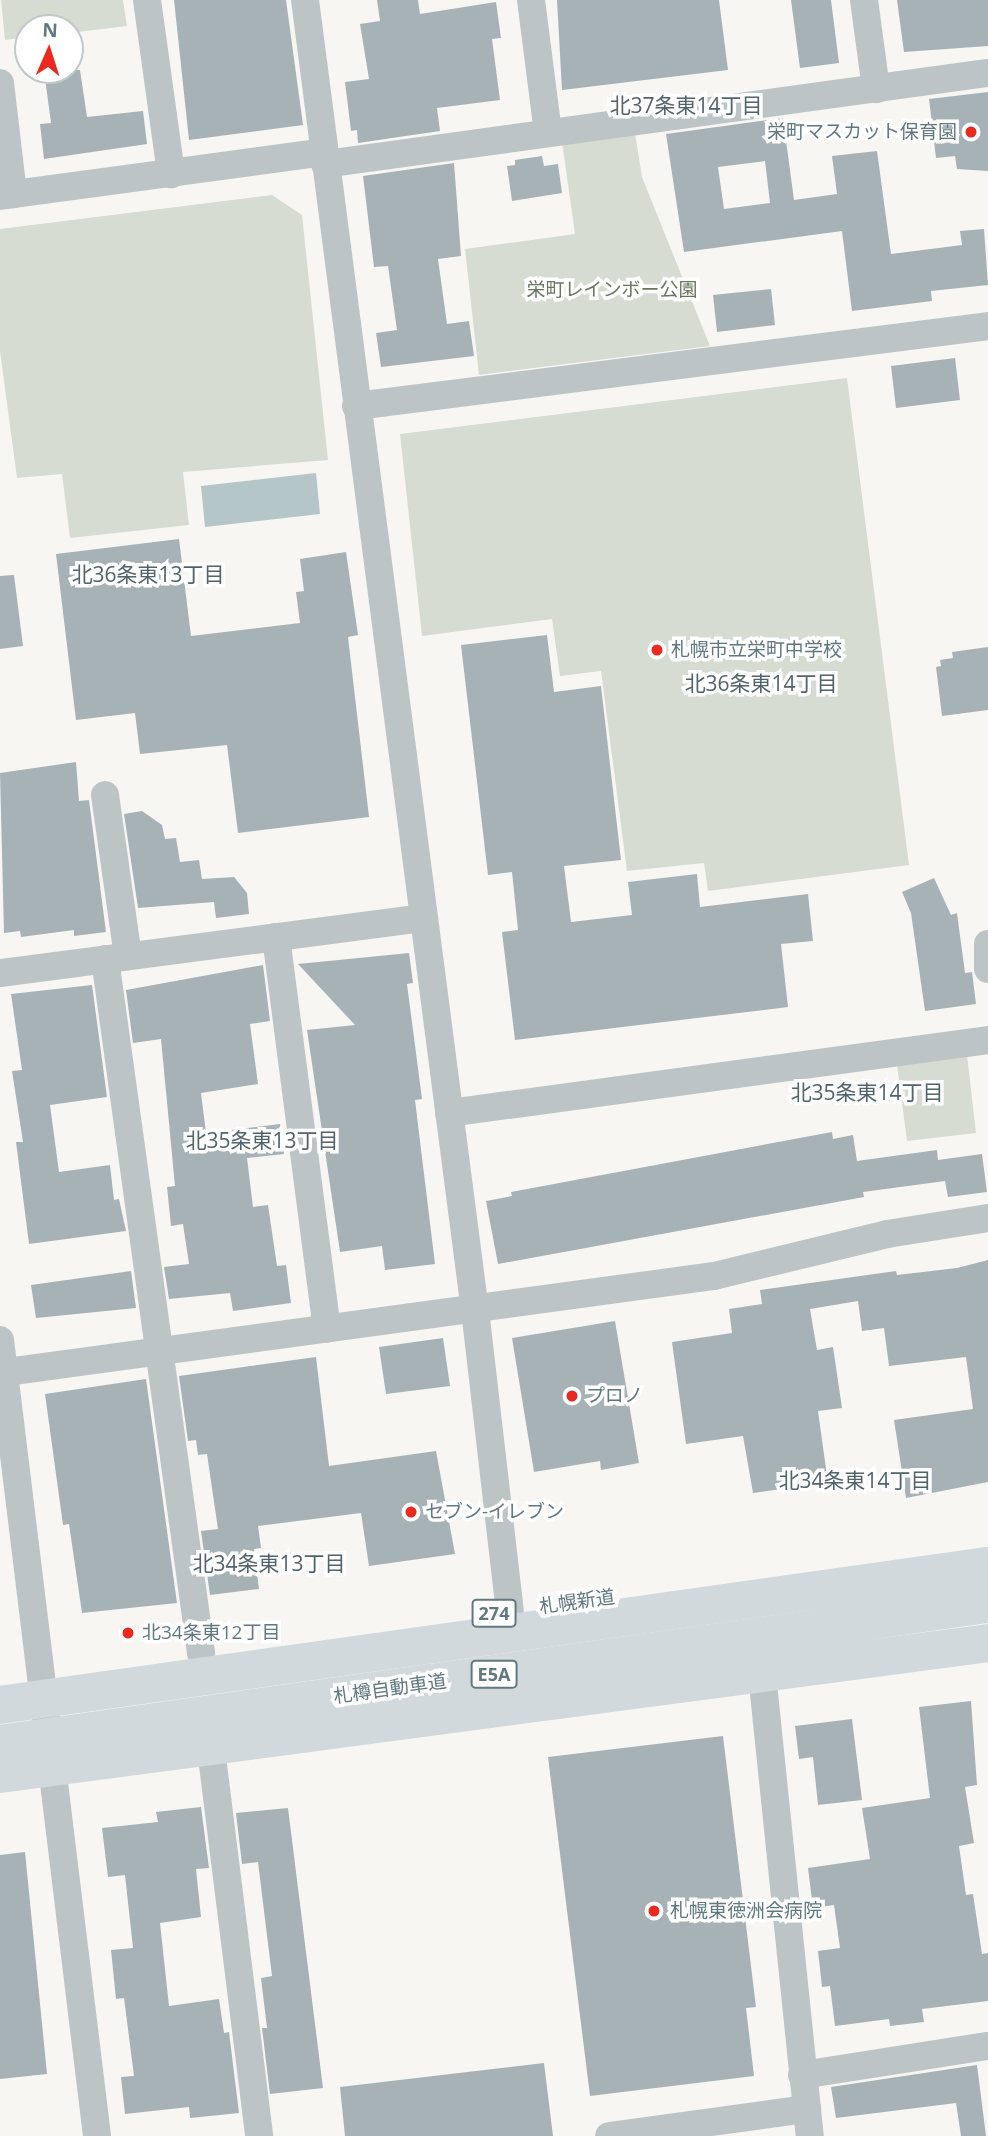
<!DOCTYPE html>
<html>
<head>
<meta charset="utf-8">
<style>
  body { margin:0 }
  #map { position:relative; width:988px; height:2136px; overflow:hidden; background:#f7f6f3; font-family:"Open Sans","Noto Sans JP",sans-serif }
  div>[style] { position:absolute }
  .green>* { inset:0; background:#d7dcd2 }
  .water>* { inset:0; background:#b4c6c7 }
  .building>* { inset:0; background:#a6b2b6 }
  .minor>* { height:28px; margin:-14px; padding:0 14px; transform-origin:14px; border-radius:14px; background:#bdc4c6 }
  .highway>* { height:38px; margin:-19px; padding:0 19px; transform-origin:19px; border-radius:19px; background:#d2d9dc }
  .dots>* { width:19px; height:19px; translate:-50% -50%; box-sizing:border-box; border:4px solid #fff; border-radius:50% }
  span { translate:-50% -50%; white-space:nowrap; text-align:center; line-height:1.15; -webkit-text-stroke:7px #fff; paint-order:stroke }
  .shield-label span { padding:2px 5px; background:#fff; border:2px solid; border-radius:5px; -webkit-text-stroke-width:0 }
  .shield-label { font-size:18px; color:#607880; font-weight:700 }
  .poi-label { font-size:19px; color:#607880 }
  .right { translate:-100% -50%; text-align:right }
  .left { translate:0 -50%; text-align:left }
  .park-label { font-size:19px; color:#68785f }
  .street-label { font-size:19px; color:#607880 }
  .neighbourhood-label { font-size:21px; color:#52646b }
  .north { position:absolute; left:14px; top:14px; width:70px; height:70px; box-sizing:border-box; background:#fff; border:2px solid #bfc9cc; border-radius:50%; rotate:3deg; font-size:19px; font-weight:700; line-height:28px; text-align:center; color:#607880 }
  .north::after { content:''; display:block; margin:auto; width:24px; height:32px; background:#ec291e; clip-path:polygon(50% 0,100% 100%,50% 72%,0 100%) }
</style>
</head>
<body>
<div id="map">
  <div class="green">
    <div style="clip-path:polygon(1px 0,123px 0,127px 26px,70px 33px,70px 28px,28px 28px,28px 37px,5px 40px)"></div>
    <div style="clip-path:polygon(635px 133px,642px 177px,710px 346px,479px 375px,465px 249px,575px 234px,562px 142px)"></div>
    <div style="clip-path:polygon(272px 195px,302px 215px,328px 460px,183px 472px,189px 525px,70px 538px,62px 474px,17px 478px,0 351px,0 229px)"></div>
    <div style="clip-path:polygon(847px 378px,909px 865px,708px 891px,704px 863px,627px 871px,601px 671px,560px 676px,552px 619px,422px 636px,400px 434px)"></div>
    <div style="clip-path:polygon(967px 1055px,976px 1133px,907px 1141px,897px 1064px)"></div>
  </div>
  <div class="water">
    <div style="clip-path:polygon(316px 473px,320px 514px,205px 527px,201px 486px)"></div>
  </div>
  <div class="building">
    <div style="clip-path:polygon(174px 0,286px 0,303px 125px,189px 140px)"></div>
    <div style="clip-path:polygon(377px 0,418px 0,420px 14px,496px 2px,501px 38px,492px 39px,500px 100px,437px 108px,440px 131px,358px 143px,357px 130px,351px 131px,345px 82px,369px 79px,360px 24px,380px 21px)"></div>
    <div style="clip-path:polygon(557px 0,719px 0,728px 70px,562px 90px)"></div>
    <div style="clip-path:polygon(791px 0,831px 0,839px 63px,800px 68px)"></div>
    <div style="clip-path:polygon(897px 0,988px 0,988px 46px,904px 52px)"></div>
    <div style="clip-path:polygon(44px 70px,80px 70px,87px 117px,143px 111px,147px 144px,44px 159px,40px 124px,51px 123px)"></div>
    <div style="clip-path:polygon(988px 92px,988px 171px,957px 169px,955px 156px,936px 158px,929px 99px)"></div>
    <div style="clip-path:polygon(evenodd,783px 118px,794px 200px,837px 194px,832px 156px,877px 151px,891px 254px,962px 245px,960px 231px,984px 229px,988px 285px,931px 291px,932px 301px,852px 311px,842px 231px,684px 252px,666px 134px,783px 118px,765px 161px,770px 203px,724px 209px,718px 167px,765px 161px)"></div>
    <div style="clip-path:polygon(542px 156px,544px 166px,558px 164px,562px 193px,512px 201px,507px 166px,515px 165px,515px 160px)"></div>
    <div style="clip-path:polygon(454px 163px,461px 256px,438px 259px,447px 324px,469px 321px,474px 356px,381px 367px,376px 333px,397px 330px,388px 266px,374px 267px,363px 176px)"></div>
    <div style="clip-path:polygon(771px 289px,775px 325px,717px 332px,713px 295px)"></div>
    <div style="clip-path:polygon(955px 358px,960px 400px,896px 408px,891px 366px)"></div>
    <div style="clip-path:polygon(179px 539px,191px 636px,300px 623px,296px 592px,304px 591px,300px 559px,346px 552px,358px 635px,348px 637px,369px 817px,238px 833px,227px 745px,140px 754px,135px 713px,76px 720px,56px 554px)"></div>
    <div style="clip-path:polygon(14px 575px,23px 646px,0 649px,0 576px)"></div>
    <div style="clip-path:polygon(547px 635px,554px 692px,601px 686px,621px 860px,564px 866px,571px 922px,632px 915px,628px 882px,697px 874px,700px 907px,808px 894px,813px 941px,781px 944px,788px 1007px,515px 1040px,502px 932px,518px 930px,512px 872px,488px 875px,461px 645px)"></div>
    <div style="clip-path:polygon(988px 647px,988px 710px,942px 716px,936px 667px,941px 666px,940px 660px,953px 658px,952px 652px)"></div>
    <div style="clip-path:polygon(76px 762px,79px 801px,89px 800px,106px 932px,74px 936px,74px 930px,21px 937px,20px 931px,4px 933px,0 773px)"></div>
    <div style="clip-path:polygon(142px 811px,162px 825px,165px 839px,176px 838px,180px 862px,199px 860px,202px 879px,234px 877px,247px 893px,249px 914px,216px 918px,214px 902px,138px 908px,124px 814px)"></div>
    <div style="clip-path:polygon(934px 878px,951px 915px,957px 913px,965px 973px,972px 972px,976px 1004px,925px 1011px,911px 913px,902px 892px)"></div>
    <div style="clip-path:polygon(409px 953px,413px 983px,407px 984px,422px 1099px,415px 1100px,435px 1264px,385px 1270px,382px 1246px,340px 1252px,307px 1030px,355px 1025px,298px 964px)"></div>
    <div style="clip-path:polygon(263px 965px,270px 1021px,250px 1024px,258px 1084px,201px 1093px,206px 1133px,280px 1124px,284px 1154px,247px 1158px,253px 1207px,268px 1205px,277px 1266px,286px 1265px,291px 1303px,233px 1311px,230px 1293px,169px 1299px,164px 1267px,189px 1264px,183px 1224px,171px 1226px,167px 1187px,175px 1186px,161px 1039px,133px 1043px,126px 990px)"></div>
    <div style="clip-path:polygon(92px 985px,107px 1097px,50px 1105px,59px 1172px,110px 1165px,114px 1200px,119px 1199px,126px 1231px,29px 1244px,16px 1142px,23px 1142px,12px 1071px,22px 1070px,11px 994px)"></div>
    <div style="clip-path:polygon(832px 1132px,833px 1139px,853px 1135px,857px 1161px,937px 1150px,938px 1160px,982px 1154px,987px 1192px,948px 1197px,945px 1181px,863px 1192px,864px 1197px,498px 1264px,486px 1201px,512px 1196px,511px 1192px)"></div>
    <div style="clip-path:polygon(988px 1260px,988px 1482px,906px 1498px,894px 1420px,973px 1409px,966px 1357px,889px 1366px,884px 1328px,862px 1331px,858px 1301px,810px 1309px,817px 1350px,833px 1347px,842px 1408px,818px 1411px,827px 1476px,802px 1480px,803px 1486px,753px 1493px,743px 1436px,686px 1444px,672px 1342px,732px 1333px,729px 1309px,762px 1304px,760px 1290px,896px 1271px,897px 1275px,957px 1268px)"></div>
    <div style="clip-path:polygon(131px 1271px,136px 1308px,36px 1318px,31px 1285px)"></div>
    <div style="clip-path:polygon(615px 1321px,639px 1463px,601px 1470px,600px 1461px,534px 1472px,512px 1338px)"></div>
    <div style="clip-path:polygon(443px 1338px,450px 1386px,386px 1394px,379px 1347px)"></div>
    <div style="clip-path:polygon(316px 1357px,329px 1466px,436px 1451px,455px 1554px,369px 1566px,361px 1513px,258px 1526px,261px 1548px,254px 1549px,259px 1589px,210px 1595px,201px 1531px,218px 1529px,207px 1454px,198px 1455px,196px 1440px,188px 1441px,179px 1376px)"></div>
    <div style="clip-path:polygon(146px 1379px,177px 1603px,82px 1613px,69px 1524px,63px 1525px,45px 1394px)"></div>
    <div style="clip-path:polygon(971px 1701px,977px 1785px,965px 1787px,974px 1843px,959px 1846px,966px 1895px,973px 1894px,982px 1954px,988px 1953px,988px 2001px,922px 2009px,924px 2022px,890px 2026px,889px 2019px,835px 2026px,830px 1986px,822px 1987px,818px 1951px,840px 1948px,834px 1905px,813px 1908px,808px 1868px,870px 1859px,862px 1808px,930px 1798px,919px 1707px)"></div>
    <div style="clip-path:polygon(852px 1719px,862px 1800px,818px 1805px,813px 1757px,799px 1759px,795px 1726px)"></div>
    <div style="clip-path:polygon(723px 1736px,756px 2007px,746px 2008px,754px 2076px,590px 2096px,548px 1757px)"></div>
    <div style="clip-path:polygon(201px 1807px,209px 1868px,196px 1869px,201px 1917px,160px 1923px,169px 2006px,219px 1999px,224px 2033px,229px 2032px,239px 2113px,190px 2118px,189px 2107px,125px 2114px,121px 2077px,134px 2076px,124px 1998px,116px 1999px,111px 1950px,133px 1948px,125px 1875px,108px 1877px,102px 1828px,158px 1822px,156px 1812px)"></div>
    <div style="clip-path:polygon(288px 1808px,323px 2088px,270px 2094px,262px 2028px,267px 2028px,261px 1978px,272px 1976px,264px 1911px,258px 1862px,242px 1864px,236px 1813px)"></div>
    <div style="clip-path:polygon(25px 1852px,47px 2074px,0 2079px,0 1855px)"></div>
    <div style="clip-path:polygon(544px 2063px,553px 2136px,345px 2136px,340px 2087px)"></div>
    <div style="clip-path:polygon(977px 2065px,986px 2136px,961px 2136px,956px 2103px,836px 2118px,831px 2087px)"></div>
  </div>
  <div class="minor">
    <div style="left:147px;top:0;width:176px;rotate:82.1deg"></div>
    <div style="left:305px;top:0;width:1321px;rotate:82.61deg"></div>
    <div style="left:475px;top:1310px;width:303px;rotate:83.4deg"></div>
    <div style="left:531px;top:0;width:133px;rotate:82.7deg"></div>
    <div style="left:864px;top:0;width:90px;rotate:82.3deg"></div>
    <div style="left:0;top:83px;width:112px;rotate:83.3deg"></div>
    <div style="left:325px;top:164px;width:669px;rotate:-7.82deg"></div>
    <div style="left:0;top:196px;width:327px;rotate:-7.7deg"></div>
    <div style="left:356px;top:406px;width:637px;rotate:-7.21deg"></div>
    <div style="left:105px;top:795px;width:163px;rotate:81.9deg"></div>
    <div style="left:276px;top:937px;width:395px;rotate:82.6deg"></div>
    <div style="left:988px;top:944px;width:25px;rotate:90deg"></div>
    <div style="left:105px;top:959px;width:701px;rotate:82.12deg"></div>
    <div style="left:0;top:973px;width:426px;rotate:-7.4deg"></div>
    <div style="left:449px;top:1113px;width:544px;rotate:-7.71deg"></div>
    <div style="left:0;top:1340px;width:802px;rotate:83.05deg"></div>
    <div style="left:0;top:1373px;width:721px;rotate:-7.74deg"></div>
    <div style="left:714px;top:1276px;width:178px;rotate:-13.6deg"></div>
    <div style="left:887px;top:1234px;width:102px;rotate:-9deg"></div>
    <div style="left:762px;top:1674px;width:464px;rotate:84.1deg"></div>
    <div style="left:211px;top:1749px;width:390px;rotate:82.9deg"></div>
    <div style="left:802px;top:2075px;width:188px;rotate:-8.9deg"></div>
    <div style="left:609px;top:2136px;width:200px;rotate:-7.8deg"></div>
  </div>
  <div class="highway">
    <div style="left:0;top:1705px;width:998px;rotate:-8.01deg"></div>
    <div style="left:0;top:1744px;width:998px;rotate:-8.07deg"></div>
    <div style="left:0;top:1774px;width:997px;rotate:-7.55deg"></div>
  </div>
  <div class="dots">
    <div style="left:971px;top:132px;background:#ec291e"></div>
    <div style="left:657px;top:650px;background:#ec291e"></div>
    <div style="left:572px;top:1396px;background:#ec291e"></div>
    <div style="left:411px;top:1512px;background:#ec291e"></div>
    <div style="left:128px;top:1633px;background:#ec291e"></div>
    <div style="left:654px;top:1911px;background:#ec291e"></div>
  </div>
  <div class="shield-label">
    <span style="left:494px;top:1613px">274</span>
    <span style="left:494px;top:1674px">E5A</span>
  </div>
  <div class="poi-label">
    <span class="right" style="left:957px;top:132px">栄町マスカット保育園</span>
    <span class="left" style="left:671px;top:650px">札幌市立栄町中学校</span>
    <span class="left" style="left:586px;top:1396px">プロノ</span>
    <span class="left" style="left:425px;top:1512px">セブン-イレブン</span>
    <span class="left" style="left:142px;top:1633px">北34条東12丁目</span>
    <span class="left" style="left:670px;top:1911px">札幌東徳洲会病院</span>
  </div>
  <div class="park-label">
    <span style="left:612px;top:290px">栄町レインボー公園</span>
  </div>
  <div class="street-label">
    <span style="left:577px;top:1602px;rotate:-8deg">札幌新道</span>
    <span style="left:390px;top:1689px;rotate:-8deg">札樽自動車道</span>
  </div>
  <div class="neighbourhood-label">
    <span style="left:686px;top:105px">北37条東14丁目</span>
    <span style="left:148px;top:574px">北36条東13丁目</span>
    <span style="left:761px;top:683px">北36条東14丁目</span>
    <span style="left:867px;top:1092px">北35条東14丁目</span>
    <span style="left:262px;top:1140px">北35条東13丁目</span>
    <span style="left:855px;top:1480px">北34条東14丁目</span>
    <span style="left:269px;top:1563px">北34条東13丁目</span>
  </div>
  <div class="north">N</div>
</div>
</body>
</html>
